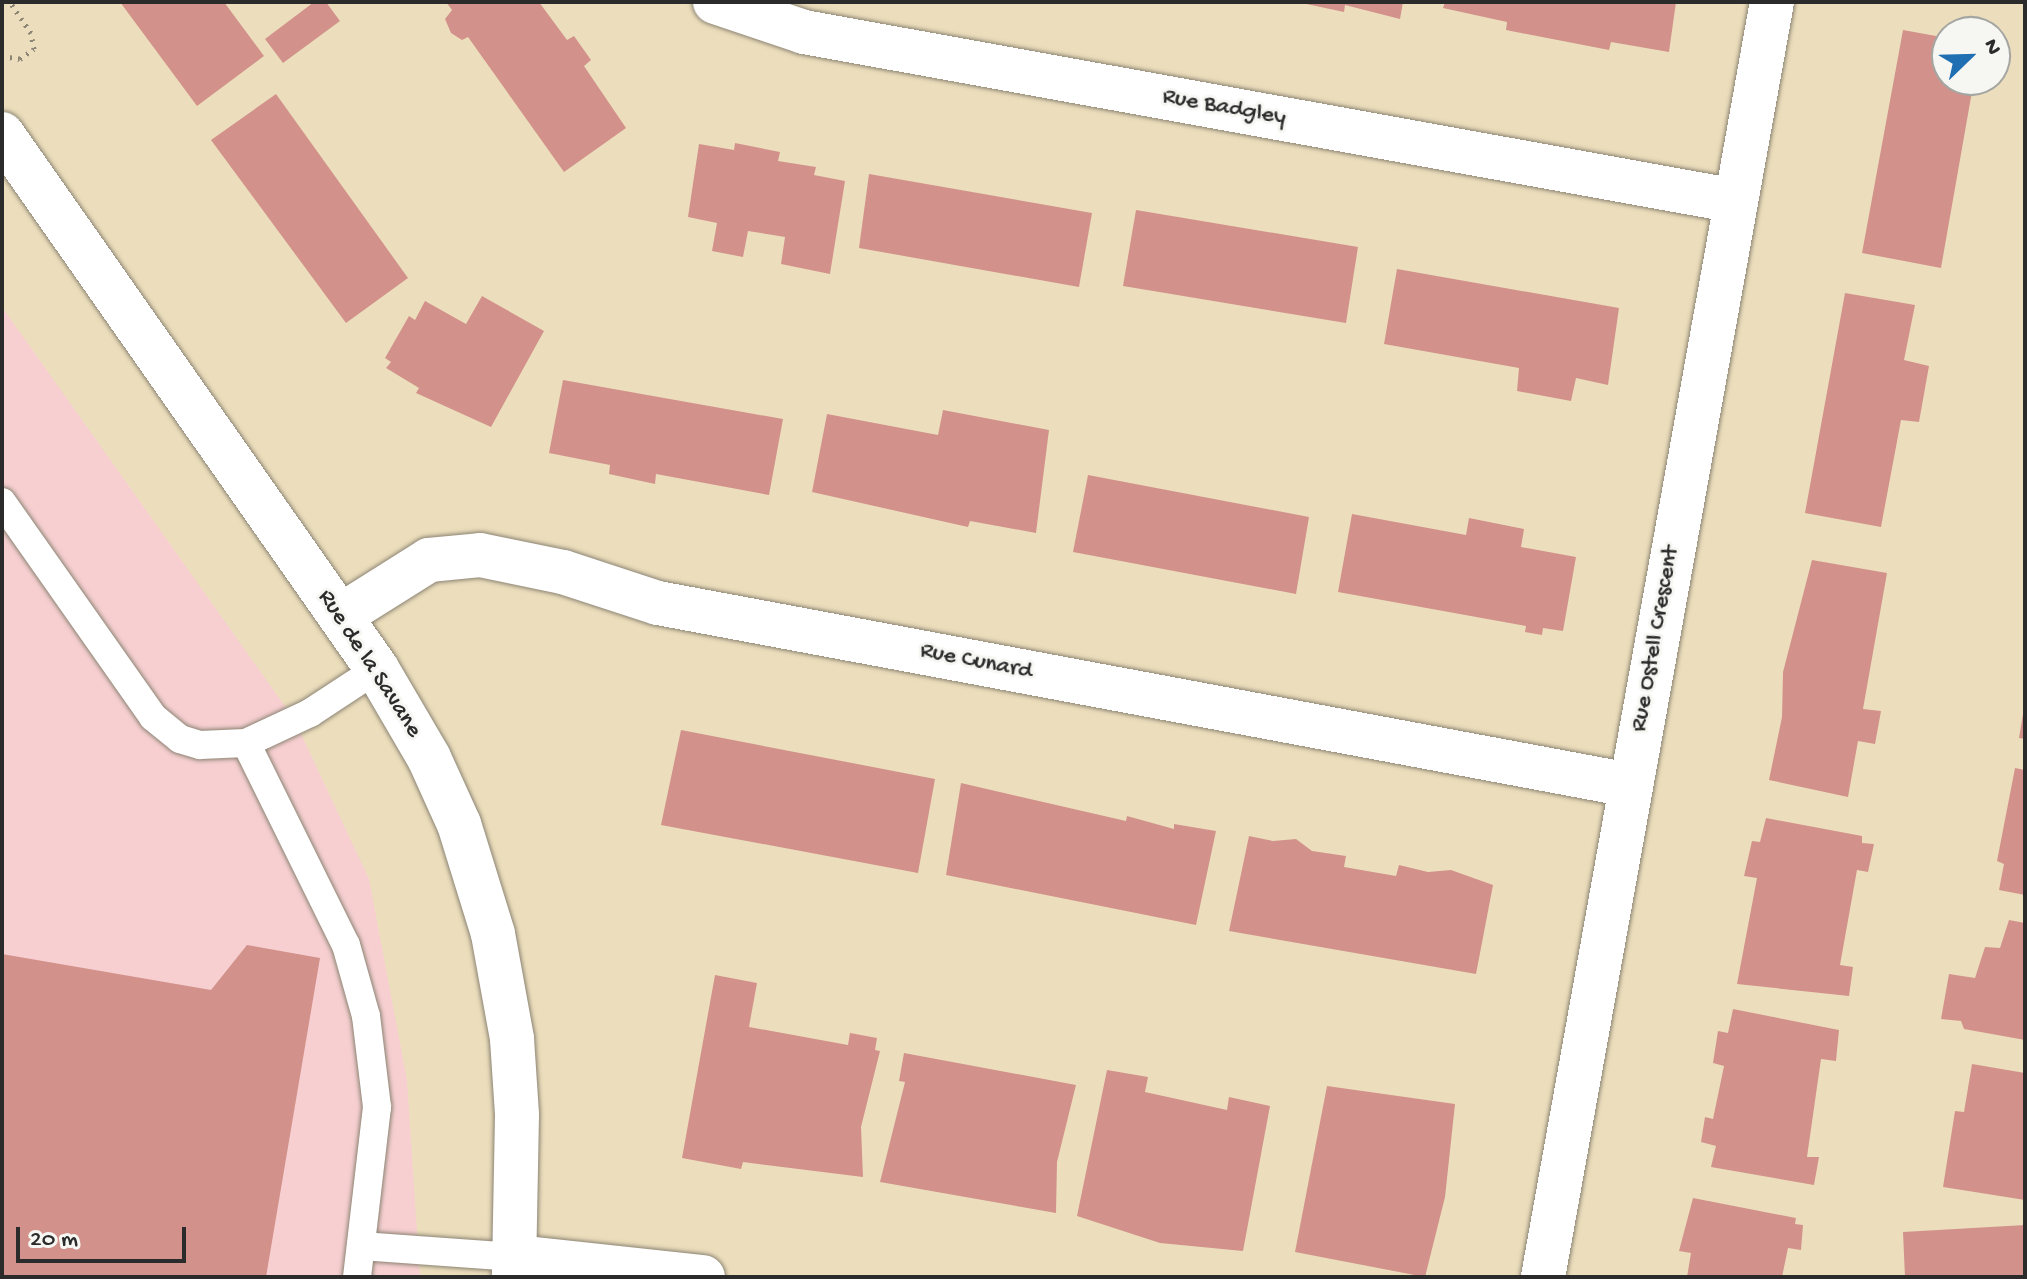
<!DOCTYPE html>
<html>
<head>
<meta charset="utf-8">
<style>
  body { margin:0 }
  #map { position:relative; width:2027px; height:1279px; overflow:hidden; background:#ecdebc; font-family:"Gochi Hand",sans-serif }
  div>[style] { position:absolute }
  .built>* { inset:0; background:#f7cfd1 }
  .building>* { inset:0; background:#d2928b }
  .path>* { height:5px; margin-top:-2.5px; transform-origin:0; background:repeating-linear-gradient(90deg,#8c8474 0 2px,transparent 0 8px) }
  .roads { filter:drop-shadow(0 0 2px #8c8474) drop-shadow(0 0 2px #8c8474) }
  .service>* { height:28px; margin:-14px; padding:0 14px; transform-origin:14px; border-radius:14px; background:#fff }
  .minor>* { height:44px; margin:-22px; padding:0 22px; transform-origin:22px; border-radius:22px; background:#fff }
  .tertiary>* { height:44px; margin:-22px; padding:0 22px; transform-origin:22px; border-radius:22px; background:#fff }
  span { translate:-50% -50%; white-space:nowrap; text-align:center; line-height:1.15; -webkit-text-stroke:6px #f6f6f2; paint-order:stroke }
  .street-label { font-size:24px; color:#2b2b2b }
  .frame { position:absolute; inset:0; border:4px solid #2b2b2b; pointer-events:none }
  .north { position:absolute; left:1931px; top:16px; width:80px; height:80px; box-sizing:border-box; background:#f6f6f2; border:2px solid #a5a5a2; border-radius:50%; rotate:67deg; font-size:22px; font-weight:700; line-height:32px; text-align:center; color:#2b2b2b }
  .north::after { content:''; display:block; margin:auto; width:28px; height:36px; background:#1f6fb2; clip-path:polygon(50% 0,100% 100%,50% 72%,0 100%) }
  .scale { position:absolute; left:16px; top:1227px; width:170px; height:36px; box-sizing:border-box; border:4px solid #2b2b2b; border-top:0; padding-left:10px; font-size:24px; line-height:28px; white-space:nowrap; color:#2b2b2b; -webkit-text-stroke:6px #f6f6f2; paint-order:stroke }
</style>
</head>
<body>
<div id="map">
  <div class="built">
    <div style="clip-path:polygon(2px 307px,294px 719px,369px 879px,407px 1080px,420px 1277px,2px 1277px)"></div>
  </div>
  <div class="building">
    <div style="clip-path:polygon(120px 2px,224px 2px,264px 56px,197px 106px)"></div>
    <div style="clip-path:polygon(314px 2px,326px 2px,340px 21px,283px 63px,265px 39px)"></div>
    <div style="clip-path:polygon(446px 2px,539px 2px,567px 40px,574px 36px,591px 60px,584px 66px,626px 128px,564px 172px,468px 37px,462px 40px,451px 33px,445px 19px,452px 10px)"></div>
    <div style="clip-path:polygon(1297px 2px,1403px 2px,1400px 19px,1345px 5px,1344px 12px)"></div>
    <div style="clip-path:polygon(1445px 2px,1676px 2px,1669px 52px,1611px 42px,1609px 50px,1506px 30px,1507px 22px,1443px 8px)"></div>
    <div style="clip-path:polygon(1903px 30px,1947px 38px,1947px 80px,1974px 80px,1941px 268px,1862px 253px)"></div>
    <div style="clip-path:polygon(276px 94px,408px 278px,346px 323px,211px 140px)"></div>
    <div style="clip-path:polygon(735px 143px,780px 152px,778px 161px,816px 167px,814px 175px,845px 181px,830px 274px,781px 264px,785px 237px,748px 231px,743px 257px,712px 251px,717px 223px,688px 217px,699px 144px,734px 150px)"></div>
    <div style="clip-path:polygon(869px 174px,1092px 213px,1079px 287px,859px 248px)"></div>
    <div style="clip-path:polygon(1136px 210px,1358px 247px,1346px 323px,1123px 286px)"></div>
    <div style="clip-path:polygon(1397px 269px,1619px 308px,1608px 385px,1576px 378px,1571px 401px,1517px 391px,1519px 368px,1384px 344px)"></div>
    <div style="clip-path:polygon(1845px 293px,1915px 305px,1904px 360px,1929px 366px,1919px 422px,1901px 420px,1881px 527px,1805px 513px)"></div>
    <div style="clip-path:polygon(482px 296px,544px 331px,491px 427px,416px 393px,419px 388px,386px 368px,391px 362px,385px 358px,409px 316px,415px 320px,425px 301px,466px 324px)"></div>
    <div style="clip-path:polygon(563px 380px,783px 419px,769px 495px,656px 474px,655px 484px,609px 474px,610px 465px,549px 453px)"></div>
    <div style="clip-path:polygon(943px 410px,1049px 430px,1036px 533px,970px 521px,968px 527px,812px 492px,827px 414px,938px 435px)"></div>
    <div style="clip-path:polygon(1088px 475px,1309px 517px,1296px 594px,1073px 552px)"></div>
    <div style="clip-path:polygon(1352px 514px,1466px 535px,1469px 518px,1524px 529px,1521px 547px,1576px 557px,1563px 631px,1543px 628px,1542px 635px,1525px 632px,1526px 626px,1338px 592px)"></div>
    <div style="clip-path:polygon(1812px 560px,1887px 573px,1863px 709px,1881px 711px,1875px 744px,1858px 741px,1848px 797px,1769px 780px,1782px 717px,1783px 672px)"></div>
    <div style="clip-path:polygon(2023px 714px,2025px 714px,2025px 739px,2019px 738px)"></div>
    <div style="clip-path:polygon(681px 730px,935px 779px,918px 873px,661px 825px)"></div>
    <div style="clip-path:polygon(2015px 768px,2025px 770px,2025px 895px,1999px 890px,2004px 864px,1997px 861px)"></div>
    <div style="clip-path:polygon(961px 783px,1126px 821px,1127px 816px,1174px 829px,1174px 824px,1216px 831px,1196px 925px,946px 875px)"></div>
    <div style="clip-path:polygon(1766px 818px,1862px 836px,1862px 843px,1874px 844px,1868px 872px,1857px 870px,1840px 965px,1853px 967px,1849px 996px,1737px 984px,1757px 878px,1744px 876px,1752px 841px,1760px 842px)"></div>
    <div style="clip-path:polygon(1249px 836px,1273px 841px,1296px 839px,1312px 851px,1346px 856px,1344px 867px,1396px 876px,1399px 865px,1428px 872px,1451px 870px,1493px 885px,1476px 974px,1229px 931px)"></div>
    <div style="clip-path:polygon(2009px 920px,2025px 923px,2025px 1040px,1964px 1029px,1961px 1021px,1941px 1019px,1949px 974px,1975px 978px,1985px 947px,2000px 948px)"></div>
    <div style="clip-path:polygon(247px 945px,320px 958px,266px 1277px,2px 1277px,2px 954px,211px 990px)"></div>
    <div style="clip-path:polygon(715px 975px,757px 983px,749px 1027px,848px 1045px,850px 1033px,877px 1038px,875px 1050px,880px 1051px,861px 1127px,863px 1177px,743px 1162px,741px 1169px,682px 1158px)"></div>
    <div style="clip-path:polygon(1733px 1009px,1839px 1030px,1836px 1061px,1821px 1059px,1807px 1157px,1819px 1157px,1814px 1185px,1711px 1167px,1716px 1146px,1701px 1142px,1705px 1117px,1713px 1119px,1724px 1066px,1713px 1063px,1718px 1031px,1728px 1033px)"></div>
    <div style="clip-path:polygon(904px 1053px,1076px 1085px,1057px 1162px,1056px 1213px,880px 1182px,905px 1082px,899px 1081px)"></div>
    <div style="clip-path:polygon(1972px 1064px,2025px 1073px,2025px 1200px,1943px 1187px,1955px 1111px,1964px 1112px)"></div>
    <div style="clip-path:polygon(1107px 1070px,1148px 1077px,1145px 1092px,1227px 1110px,1229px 1097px,1270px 1106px,1243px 1251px,1160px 1243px,1077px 1216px)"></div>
    <div style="clip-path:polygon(1327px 1086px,1455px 1104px,1445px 1197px,1425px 1277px,1295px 1252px)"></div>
    <div style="clip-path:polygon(1693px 1198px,1796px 1218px,1795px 1224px,1803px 1225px,1801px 1250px,1788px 1248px,1782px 1277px,1687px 1277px,1691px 1253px,1679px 1251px)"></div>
    <div style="clip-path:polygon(2025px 1225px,2025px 1277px,1905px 1277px,1903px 1232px)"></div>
  </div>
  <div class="path">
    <div style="left:2px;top:56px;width:18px;rotate:9deg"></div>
    <div style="left:20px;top:59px;width:17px;rotate:-36deg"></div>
    <div style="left:34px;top:49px;width:16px;rotate:-101deg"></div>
    <div style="left:31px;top:33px;width:37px;rotate:-124deg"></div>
  </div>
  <div class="roads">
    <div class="service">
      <div style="left:2px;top:502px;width:263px;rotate:54.9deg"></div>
      <div style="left:153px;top:717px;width:35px;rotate:39deg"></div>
      <div style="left:180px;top:739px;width:21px;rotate:17deg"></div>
      <div style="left:200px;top:745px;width:46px;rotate:-2.5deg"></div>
      <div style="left:246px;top:743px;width:71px;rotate:-25.1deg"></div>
      <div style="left:310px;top:713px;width:80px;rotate:-33.3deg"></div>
      <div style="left:246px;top:743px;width:225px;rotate:63.7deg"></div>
      <div style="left:346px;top:945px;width:74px;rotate:74.3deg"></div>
      <div style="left:366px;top:1016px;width:92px;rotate:83.1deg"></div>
      <div style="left:377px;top:1107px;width:171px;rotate:96.7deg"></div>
      <div style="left:361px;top:1246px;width:154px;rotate:4.1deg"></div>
    </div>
    <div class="minor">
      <div style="left:715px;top:2px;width:94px;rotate:18.6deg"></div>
      <div style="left:804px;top:32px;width:947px;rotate:10.28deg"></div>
      <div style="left:340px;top:616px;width:105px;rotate:-32.2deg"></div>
      <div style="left:429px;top:560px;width:51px;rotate:-5.6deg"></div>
      <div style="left:480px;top:555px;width:85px;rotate:11.6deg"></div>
      <div style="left:563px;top:572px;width:100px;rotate:18.1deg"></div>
      <div style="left:658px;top:603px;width:989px;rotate:10.61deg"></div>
      <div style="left:515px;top:1257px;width:189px;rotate:6.1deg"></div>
      <div style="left:1543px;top:1277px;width:1295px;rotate:-79.82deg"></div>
    </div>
    <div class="tertiary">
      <div style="left:2px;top:134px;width:653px;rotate:54.97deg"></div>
      <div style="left:377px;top:669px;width:103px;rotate:59.7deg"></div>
      <div style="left:429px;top:758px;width:72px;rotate:65.6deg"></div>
      <div style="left:459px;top:824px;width:115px;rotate:72.8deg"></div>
      <div style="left:493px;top:934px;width:107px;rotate:79.7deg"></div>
      <div style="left:512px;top:1039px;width:76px;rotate:86.2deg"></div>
      <div style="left:517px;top:1115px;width:162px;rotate:91.1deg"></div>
    </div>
  </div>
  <div class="street-label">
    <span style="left:1224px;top:108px;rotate:10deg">Rue Badgley</span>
    <span style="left:1656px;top:639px;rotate:-80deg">Rue Ostell Crescent</span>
    <span style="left:976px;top:662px;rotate:11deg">Rue Cunard</span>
    <span style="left:369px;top:664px;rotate:57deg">Rue de la Savane</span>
  </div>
  <div class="frame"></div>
  <div class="north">N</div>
  <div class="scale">20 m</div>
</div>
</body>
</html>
